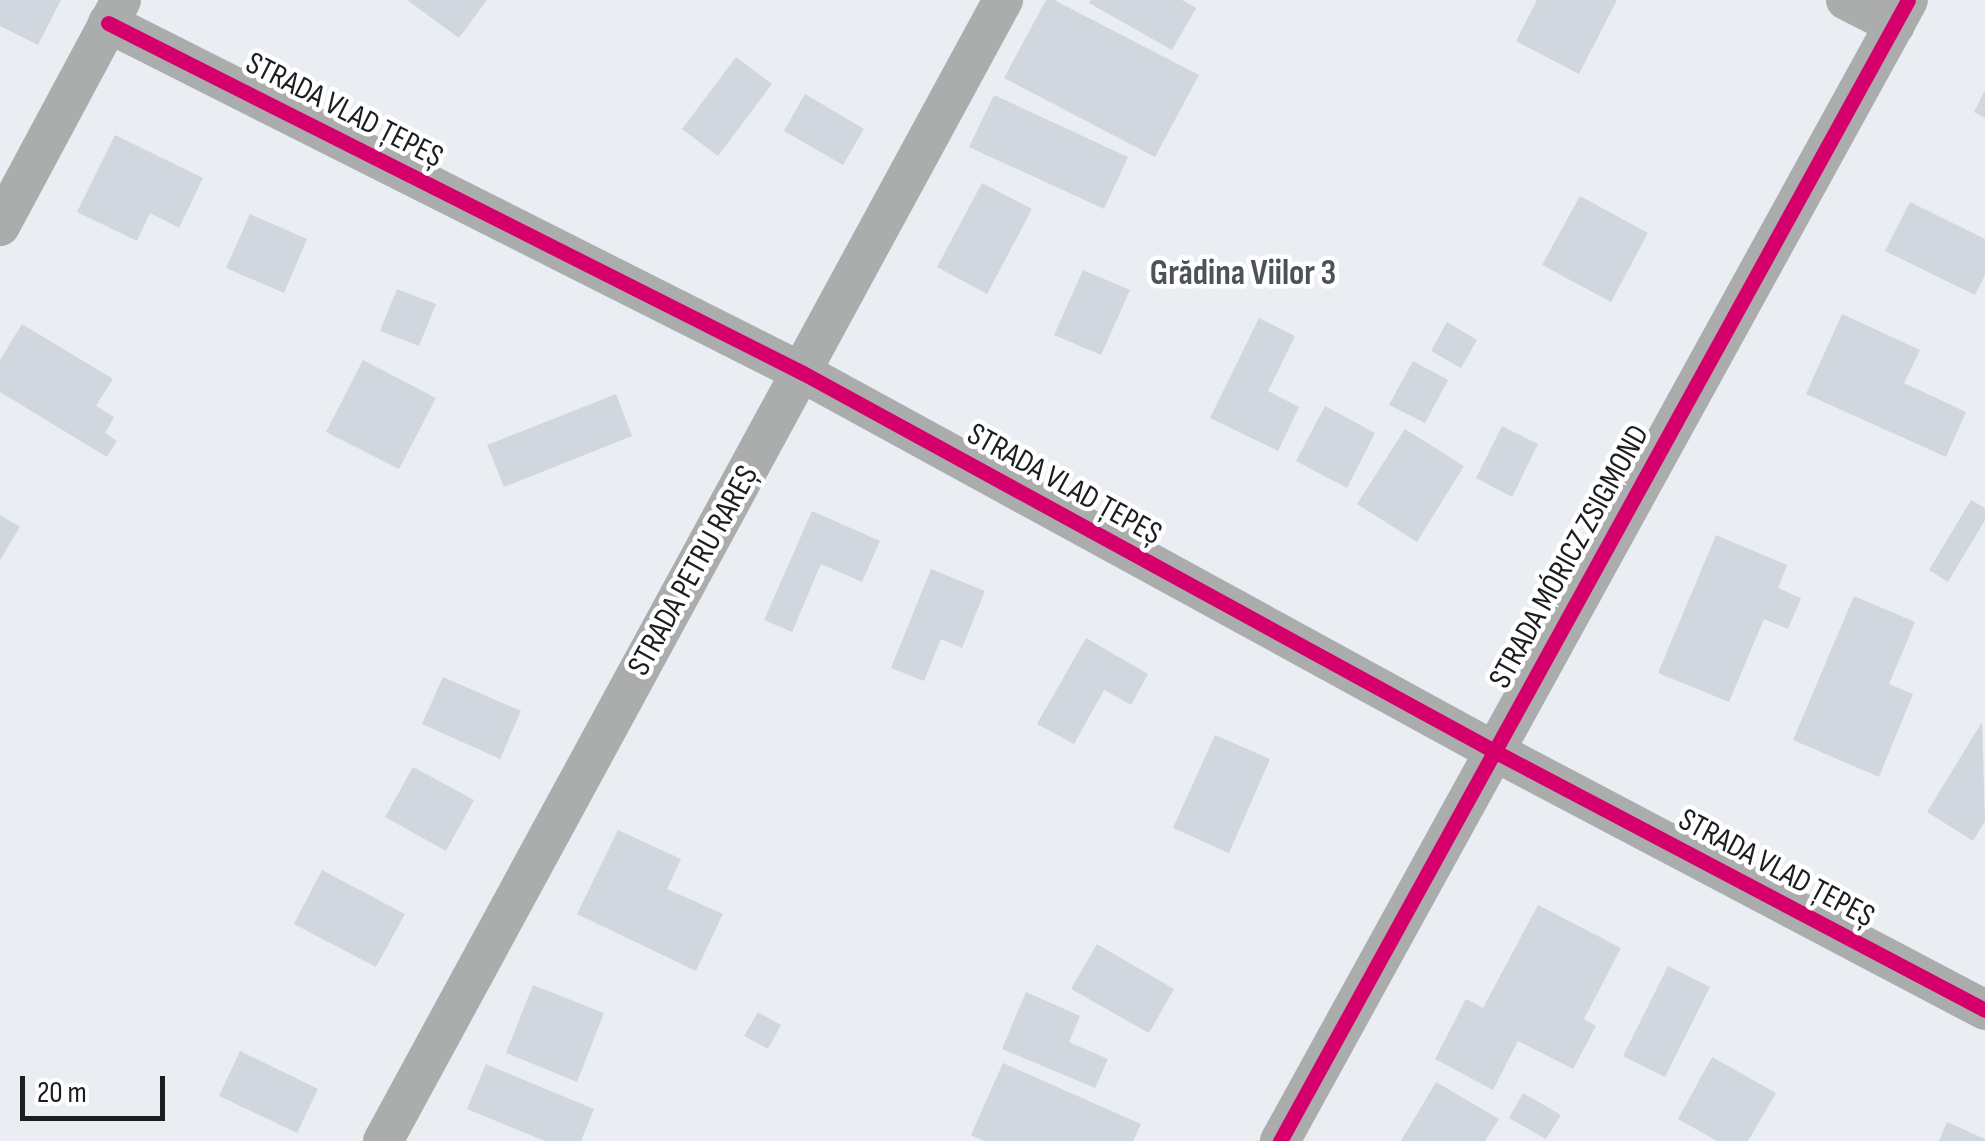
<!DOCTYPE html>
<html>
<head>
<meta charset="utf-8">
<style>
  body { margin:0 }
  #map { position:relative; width:1985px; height:1141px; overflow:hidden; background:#eaeef2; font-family:"Sofia Sans Condensed",sans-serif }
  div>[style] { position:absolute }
  .building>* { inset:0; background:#d1d7de }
  .minor>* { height:40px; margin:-20px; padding:0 20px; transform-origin:20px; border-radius:20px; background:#abacac }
  .cycleway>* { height:15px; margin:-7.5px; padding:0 7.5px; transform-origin:7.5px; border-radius:7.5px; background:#d6006c }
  span { translate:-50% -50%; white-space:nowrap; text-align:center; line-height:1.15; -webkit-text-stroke:9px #fff; paint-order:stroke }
  .street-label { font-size:32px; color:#1b1e21 }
  .neighbourhood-label { font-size:35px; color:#4d5259; font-weight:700 }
  .scale { position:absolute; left:20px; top:1076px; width:145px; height:45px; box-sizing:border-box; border:5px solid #1b1e21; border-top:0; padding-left:12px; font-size:30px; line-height:35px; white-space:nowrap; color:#1b1e21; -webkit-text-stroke:8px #fff; paint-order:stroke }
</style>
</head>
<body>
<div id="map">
  <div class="building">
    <div style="clip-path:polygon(0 0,61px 0,38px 45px,0 26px)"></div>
    <div style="clip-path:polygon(407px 0,487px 0,459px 38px)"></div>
    <div style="clip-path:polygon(1046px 0,1054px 0,1199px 75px,1155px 157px,1004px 78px)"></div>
    <div style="clip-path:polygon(1091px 0,1182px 0,1196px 8px,1172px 50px,1089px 3px)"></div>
    <div style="clip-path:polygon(1537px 0,1617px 0,1579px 74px,1516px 41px)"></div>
    <div style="clip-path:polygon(736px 57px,772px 84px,718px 156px,682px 129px)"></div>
    <div style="clip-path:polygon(1985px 90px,1985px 118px,1974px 112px)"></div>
    <div style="clip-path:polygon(805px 94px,864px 129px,843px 165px,784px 131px)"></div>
    <div style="clip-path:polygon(994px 95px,1128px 157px,1104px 209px,969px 147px)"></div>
    <div style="clip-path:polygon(115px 135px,203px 178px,179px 228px,150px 213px,137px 241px,77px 212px)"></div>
    <div style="clip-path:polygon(982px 183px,1032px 209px,987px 294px,937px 267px)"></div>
    <div style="clip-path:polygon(1580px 196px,1648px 233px,1611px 302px,1542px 265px)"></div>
    <div style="clip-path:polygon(1910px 202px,1985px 239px,1985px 275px,1975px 295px,1885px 251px)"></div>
    <div style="clip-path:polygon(250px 214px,307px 239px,284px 293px,226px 268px)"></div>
    <div style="clip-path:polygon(1083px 270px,1130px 290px,1101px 355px,1054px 335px)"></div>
    <div style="clip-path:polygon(397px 289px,436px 304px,419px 346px,380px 331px)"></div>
    <div style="clip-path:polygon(1842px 314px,1920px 350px,1904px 383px,1966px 412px,1946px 457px,1806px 394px)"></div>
    <div style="clip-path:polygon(1259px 318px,1295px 336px,1268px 391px,1299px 407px,1278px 451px,1210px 418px)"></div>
    <div style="clip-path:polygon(1447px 322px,1477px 340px,1461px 368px,1431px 351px)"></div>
    <div style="clip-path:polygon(22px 324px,113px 379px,96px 406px,114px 417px,105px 433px,117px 441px,107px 457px,0 392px,0 360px)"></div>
    <div style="clip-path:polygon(363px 360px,436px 398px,399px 469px,326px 432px)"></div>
    <div style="clip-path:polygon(1413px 361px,1448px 380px,1425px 423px,1389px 405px)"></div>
    <div style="clip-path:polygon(616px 394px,632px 436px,504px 487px,487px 445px)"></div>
    <div style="clip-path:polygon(1325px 406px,1375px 433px,1347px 488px,1296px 461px)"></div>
    <div style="clip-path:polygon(1502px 426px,1538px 444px,1512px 497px,1476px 478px)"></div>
    <div style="clip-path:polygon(1405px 429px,1464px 466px,1417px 542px,1357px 504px)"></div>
    <div style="clip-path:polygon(1971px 500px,1985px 508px,1985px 520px,1948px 582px,1929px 570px)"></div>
    <div style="clip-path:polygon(812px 511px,880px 541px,862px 582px,821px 564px,792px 632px,764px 620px)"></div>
    <div style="clip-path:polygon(0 515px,20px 527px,0 560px)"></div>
    <div style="clip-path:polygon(1716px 535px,1787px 565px,1778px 588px,1801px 598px,1788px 629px,1764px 619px,1729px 702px,1658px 673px)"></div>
    <div style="clip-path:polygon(931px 569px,985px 591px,962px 648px,941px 639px,924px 681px,891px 668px)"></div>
    <div style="clip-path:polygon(1854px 596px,1915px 622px,1889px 684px,1913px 694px,1879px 777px,1793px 740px)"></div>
    <div style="clip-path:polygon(1086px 638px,1148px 674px,1131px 705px,1104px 690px,1074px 744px,1037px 724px)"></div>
    <div style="clip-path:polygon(443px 677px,521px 711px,500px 759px,422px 724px)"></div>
    <div style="clip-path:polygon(1982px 722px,1985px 821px,1973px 841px,1927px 812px)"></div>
    <div style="clip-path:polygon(1215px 735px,1270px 759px,1229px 853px,1173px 828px)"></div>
    <div style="clip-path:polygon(413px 767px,474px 800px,446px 851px,385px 817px)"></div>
    <div style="clip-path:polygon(618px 830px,681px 859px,667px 889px,723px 914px,696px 971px,577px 914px)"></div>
    <div style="clip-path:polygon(322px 870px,405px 914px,376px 967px,294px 924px)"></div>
    <div style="clip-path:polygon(1538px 905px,1621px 948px,1584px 1019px,1596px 1026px,1573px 1069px,1518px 1041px,1493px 1090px,1435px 1059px,1466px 999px,1483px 1008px)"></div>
    <div style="clip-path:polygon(1097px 944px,1174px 989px,1149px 1033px,1071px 989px)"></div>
    <div style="clip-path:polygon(1668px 966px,1710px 987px,1665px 1077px,1623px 1056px)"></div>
    <div style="clip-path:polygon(533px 985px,604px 1013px,577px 1082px,506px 1053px)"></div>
    <div style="clip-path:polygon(1026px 992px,1080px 1016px,1069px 1042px,1108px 1059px,1095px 1088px,1002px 1049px)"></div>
    <div style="clip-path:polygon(758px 1012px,781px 1025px,768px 1049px,744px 1036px)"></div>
    <div style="clip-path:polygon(240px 1051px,318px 1089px,297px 1133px,219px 1096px)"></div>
    <div style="clip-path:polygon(1712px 1057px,1776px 1093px,1748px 1141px,1717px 1141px,1678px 1119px)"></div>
    <div style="clip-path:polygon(1003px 1063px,1141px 1124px,1133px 1141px,984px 1141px,971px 1135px)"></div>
    <div style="clip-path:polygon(486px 1064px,594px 1109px,581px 1141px,545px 1141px,467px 1109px)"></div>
    <div style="clip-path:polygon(1436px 1082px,1499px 1119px,1485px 1141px,1401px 1141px)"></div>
    <div style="clip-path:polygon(1523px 1093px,1561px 1115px,1546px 1139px,1509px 1118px)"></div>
    <div style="clip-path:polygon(1947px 1122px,1985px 1139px,1985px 1141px,1939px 1141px)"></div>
  </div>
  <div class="minor">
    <div style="left:1846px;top:0;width:55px;rotate:27deg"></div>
    <div style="left:108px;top:23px;width:778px;rotate:26.73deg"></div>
    <div style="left:803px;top:373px;width:788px;rotate:28.68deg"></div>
    <div style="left:1494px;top:751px;width:555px;rotate:27.81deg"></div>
    <div style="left:0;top:226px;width:256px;rotate:-61.8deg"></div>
    <div style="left:383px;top:1141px;width:1299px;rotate:-61.48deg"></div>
    <div style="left:1280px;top:1141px;width:1302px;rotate:-61.17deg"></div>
  </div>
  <div class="cycleway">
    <div style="left:108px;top:23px;width:778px;rotate:26.73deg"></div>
    <div style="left:803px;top:373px;width:788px;rotate:28.68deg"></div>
    <div style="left:1494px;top:751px;width:555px;rotate:27.81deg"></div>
    <div style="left:1280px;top:1141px;width:1302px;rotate:-61.17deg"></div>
  </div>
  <div class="street-label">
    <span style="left:344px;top:111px;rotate:27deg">STRADA VLAD ȚEPEȘ</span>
    <span style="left:1064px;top:485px;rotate:29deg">STRADA VLAD ȚEPEȘ</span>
    <span style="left:1570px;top:557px;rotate:-61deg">STRADA MÓRICZ ZSIGMOND</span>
    <span style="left:694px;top:571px;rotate:-61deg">STRADA PETRU RAREȘ</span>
    <span style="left:1776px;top:869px;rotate:28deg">STRADA VLAD ȚEPEȘ</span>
  </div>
  <div class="neighbourhood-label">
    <span style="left:1243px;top:274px">Grădina Viilor 3</span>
  </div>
  <div class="scale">20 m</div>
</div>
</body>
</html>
